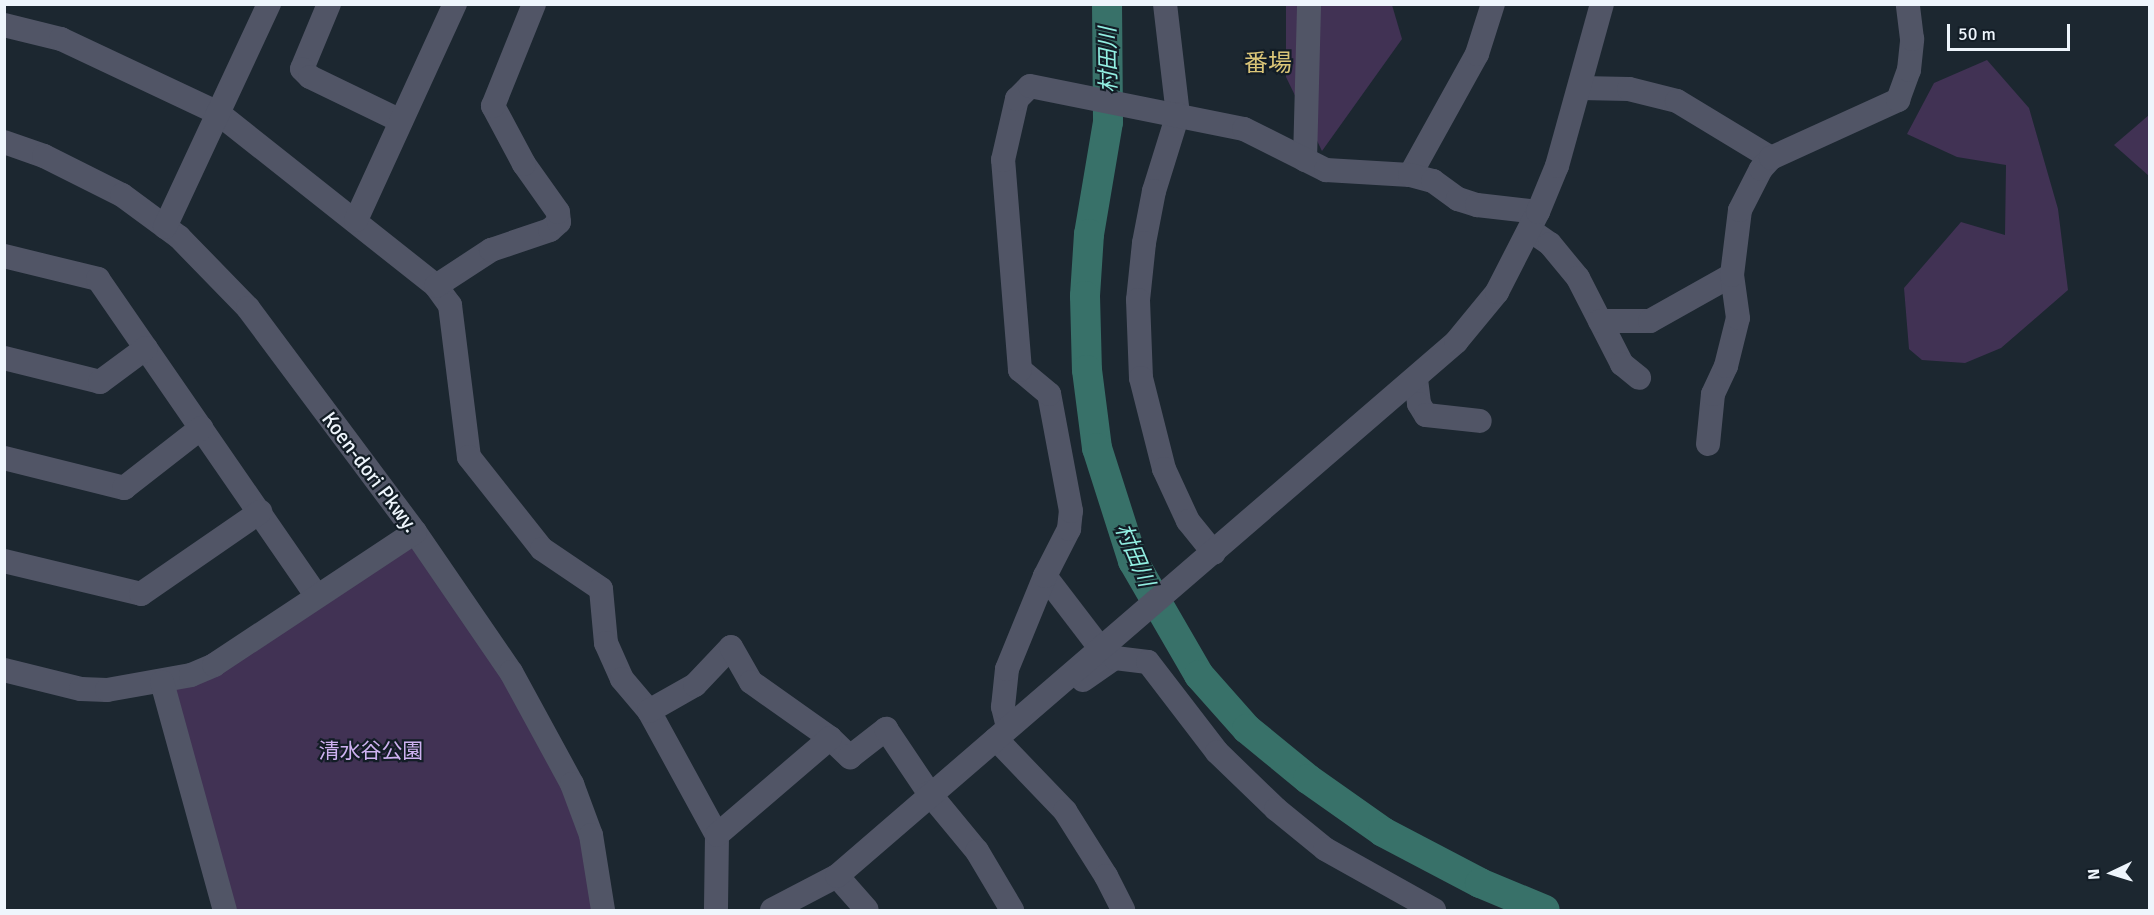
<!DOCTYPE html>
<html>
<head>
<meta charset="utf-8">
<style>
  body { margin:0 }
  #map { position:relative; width:2154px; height:915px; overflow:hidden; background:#1c2730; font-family:Signika,"Noto Sans JP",sans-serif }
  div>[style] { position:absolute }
  .green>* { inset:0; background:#413254 }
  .river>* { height:30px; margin:-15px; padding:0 15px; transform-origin:15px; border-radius:15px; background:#387169 }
  .minor>* { height:24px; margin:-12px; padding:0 12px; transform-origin:12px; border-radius:12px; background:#515566 }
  span { translate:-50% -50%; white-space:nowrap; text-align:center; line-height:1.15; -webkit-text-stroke:4.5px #131d26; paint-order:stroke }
  .street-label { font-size:21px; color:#eef5fc }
  .park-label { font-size:21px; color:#cdb1f0 }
  .water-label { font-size:22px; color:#92efe2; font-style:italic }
  .quarter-label { font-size:24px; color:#dac578 }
  .frame { position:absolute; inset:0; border:6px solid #eef5fc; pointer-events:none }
  .north { position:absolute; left:2082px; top:843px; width:60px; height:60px; -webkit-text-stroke:4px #131d26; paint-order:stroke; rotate:266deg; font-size:16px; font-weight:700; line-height:24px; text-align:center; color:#eef5fc }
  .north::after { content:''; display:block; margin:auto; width:21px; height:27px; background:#eef5fc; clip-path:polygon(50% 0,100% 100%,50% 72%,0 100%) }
  .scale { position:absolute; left:1947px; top:24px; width:123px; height:27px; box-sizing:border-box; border:3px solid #eef5fc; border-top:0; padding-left:8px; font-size:18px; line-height:21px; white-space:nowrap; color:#eef5fc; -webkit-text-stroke:4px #131d26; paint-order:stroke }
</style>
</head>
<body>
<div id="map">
  <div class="green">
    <div style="clip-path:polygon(1286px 5px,1392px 5px,1402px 39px,1322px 151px,1286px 77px)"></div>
    <div style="clip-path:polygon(1987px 60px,2029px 108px,2058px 209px,2068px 290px,2001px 348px,1965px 363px,1922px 360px,1909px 349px,1904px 288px,1961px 222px,2005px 235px,2006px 165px,1957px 157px,1907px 134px,1934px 83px)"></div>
    <div style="clip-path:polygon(2149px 115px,2149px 176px,2114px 145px)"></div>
    <div style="clip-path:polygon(415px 532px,572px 784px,603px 910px,225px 910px,162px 682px)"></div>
  </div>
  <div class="river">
    <div style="left:1107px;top:4px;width:118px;rotate:89.5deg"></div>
    <div style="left:1108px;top:122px;width:114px;rotate:99.6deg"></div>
    <div style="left:1089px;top:234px;width:62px;rotate:93.7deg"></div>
    <div style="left:1085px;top:296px;width:74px;rotate:88.5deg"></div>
    <div style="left:1087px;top:370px;width:79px;rotate:82.7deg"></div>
    <div style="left:1097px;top:448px;width:119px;rotate:72.3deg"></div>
    <div style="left:1133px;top:561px;width:132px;rotate:59.9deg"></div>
    <div style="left:1199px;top:675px;width:72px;rotate:48.4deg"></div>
    <div style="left:1247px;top:729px;width:79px;rotate:39.3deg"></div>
    <div style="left:1308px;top:779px;width:92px;rotate:35.2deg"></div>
    <div style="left:1383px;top:832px;width:110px;rotate:27.7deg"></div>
    <div style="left:1480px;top:883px;width:70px;rotate:22.6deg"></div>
  </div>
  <div class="minor">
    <div style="left:329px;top:4px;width:70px;rotate:112.6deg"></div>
    <div style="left:302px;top:69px;width:11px;rotate:45deg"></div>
    <div style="left:310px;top:77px;width:101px;rotate:25.8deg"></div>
    <div style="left:1165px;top:4px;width:111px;rotate:83.3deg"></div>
    <div style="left:1178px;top:114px;width:81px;rotate:107.3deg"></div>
    <div style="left:1154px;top:191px;width:53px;rotate:100.9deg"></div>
    <div style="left:1144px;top:243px;width:57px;rotate:96deg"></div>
    <div style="left:1138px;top:300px;width:78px;rotate:87.8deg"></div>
    <div style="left:1141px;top:378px;width:94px;rotate:75.8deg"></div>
    <div style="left:1164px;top:469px;width:57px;rotate:65.2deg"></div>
    <div style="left:1188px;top:521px;width:41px;rotate:50.9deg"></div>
    <div style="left:4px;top:25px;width:59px;rotate:13.8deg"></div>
    <div style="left:61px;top:39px;width:174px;rotate:25.2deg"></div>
    <div style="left:218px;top:113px;width:278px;rotate:38.4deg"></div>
    <div style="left:436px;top:286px;width:24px;rotate:54deg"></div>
    <div style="left:450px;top:305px;width:153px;rotate:82.9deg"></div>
    <div style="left:469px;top:457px;width:117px;rotate:51.6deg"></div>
    <div style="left:542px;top:549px;width:71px;rotate:34.1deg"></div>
    <div style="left:601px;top:589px;width:54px;rotate:84.7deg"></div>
    <div style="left:606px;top:643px;width:39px;rotate:66deg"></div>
    <div style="left:622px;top:679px;width:42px;rotate:49.8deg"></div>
    <div style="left:649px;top:711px;width:141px;rotate:61.3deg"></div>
    <div style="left:717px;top:835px;width:75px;rotate:90.8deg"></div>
    <div style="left:1581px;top:88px;width:48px;rotate:1.2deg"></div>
    <div style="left:1629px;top:89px;width:49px;rotate:14deg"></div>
    <div style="left:1677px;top:101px;width:110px;rotate:31.2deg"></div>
    <div style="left:4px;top:142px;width:42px;rotate:19.3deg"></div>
    <div style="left:44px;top:156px;width:87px;rotate:26.6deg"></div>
    <div style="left:122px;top:195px;width:71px;rotate:36.4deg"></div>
    <div style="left:179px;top:237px;width:99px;rotate:45.8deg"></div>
    <div style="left:248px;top:308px;width:279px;rotate:53.3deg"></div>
    <div style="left:415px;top:532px;width:170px;rotate:55.6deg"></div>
    <div style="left:511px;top:672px;width:128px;rotate:61.4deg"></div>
    <div style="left:572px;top:784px;width:54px;rotate:69.6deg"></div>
    <div style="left:591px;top:835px;width:76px;rotate:80.9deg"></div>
    <div style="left:1305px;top:160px;width:156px;rotate:-88.5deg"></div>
    <div style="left:1410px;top:175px;width:138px;rotate:-61deg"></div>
    <div style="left:1477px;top:54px;width:52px;rotate:-72.3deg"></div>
    <div style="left:356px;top:220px;width:238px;rotate:-65.4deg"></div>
    <div style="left:165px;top:227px;width:246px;rotate:-65deg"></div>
    <div style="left:1530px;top:230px;width:24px;rotate:35deg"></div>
    <div style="left:1550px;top:244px;width:44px;rotate:50.5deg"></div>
    <div style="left:1578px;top:278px;width:97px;rotate:62.9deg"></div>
    <div style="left:1622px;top:364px;width:22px;rotate:39deg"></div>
    <div style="left:4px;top:256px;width:97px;rotate:13.7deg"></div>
    <div style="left:98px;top:279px;width:385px;rotate:55.4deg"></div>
    <div style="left:436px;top:286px;width:66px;rotate:-33.2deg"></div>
    <div style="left:491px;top:250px;width:62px;rotate:-18.7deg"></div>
    <div style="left:550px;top:230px;width:12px;rotate:-42deg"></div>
    <div style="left:559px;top:222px;width:10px;rotate:-96deg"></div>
    <div style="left:558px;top:212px;width:59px;rotate:-125.3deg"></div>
    <div style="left:524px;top:164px;width:66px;rotate:-118.1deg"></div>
    <div style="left:493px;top:106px;width:110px;rotate:-68.1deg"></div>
    <div style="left:1600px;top:321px;width:50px"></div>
    <div style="left:1650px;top:321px;width:94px;rotate:-29.3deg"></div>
    <div style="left:4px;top:358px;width:99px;rotate:14deg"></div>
    <div style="left:100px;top:382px;width:57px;rotate:-36.5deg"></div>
    <div style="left:1416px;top:379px;width:25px;rotate:83deg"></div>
    <div style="left:1419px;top:404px;width:13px;rotate:58deg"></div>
    <div style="left:1426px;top:415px;width:54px;rotate:6.3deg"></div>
    <div style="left:1708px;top:444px;width:50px;rotate:-84.3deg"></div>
    <div style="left:1713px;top:394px;width:31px;rotate:-65deg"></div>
    <div style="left:1726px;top:366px;width:49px;rotate:-76deg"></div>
    <div style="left:1738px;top:318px;width:43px;rotate:-97.9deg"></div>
    <div style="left:1732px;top:275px;width:65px;rotate:-83deg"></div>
    <div style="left:1740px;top:210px;width:46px;rotate:-62.9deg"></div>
    <div style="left:1761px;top:169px;width:15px;rotate:-48deg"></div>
    <div style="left:1771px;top:158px;width:140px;rotate:-24.5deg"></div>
    <div style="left:1898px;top:100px;width:32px;rotate:-70deg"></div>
    <div style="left:1909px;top:70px;width:31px;rotate:-84deg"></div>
    <div style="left:1912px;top:39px;width:35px;rotate:-97deg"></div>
    <div style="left:4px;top:458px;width:124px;rotate:14deg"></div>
    <div style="left:124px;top:488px;width:98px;rotate:-37.9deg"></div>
    <div style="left:4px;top:561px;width:141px;rotate:13.5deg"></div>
    <div style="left:141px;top:594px;width:145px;rotate:-34.6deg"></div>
    <div style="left:1045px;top:576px;width:91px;rotate:52.6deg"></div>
    <div style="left:4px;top:670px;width:79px;rotate:13.9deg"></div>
    <div style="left:81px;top:689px;width:26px;rotate:2deg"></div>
    <div style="left:107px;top:690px;width:85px;rotate:-10.1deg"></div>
    <div style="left:191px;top:675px;width:25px;rotate:-23deg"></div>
    <div style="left:214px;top:665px;width:241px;rotate:-33.5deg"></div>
    <div style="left:1083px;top:680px;width:39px;rotate:-35deg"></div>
    <div style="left:1115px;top:658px;width:33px;rotate:7deg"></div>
    <div style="left:1148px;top:662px;width:113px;rotate:52.5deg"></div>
    <div style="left:1217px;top:752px;width:82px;rotate:44deg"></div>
    <div style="left:1276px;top:809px;width:63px;rotate:39.2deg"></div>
    <div style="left:1325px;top:849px;width:125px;rotate:29.2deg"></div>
    <div style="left:162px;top:682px;width:237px;rotate:74.6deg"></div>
    <div style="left:649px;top:711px;width:53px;rotate:-29.5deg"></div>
    <div style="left:695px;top:685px;width:52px;rotate:-46.5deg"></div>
    <div style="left:731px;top:647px;width:40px;rotate:60.3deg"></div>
    <div style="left:751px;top:682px;width:97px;rotate:35.3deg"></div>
    <div style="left:830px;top:738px;width:28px;rotate:44deg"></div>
    <div style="left:850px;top:757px;width:46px;rotate:-37.9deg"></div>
    <div style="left:886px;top:729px;width:77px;rotate:56.1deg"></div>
    <div style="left:929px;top:793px;width:75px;rotate:50.4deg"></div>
    <div style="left:977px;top:851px;width:69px;rotate:59.3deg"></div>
    <div style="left:1008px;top:727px;width:21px;rotate:-104deg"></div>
    <div style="left:1003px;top:707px;width:38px;rotate:-84deg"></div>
    <div style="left:1007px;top:669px;width:100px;rotate:-67.8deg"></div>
    <div style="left:1045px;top:576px;width:53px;rotate:-62.9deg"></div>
    <div style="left:1069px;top:529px;width:18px;rotate:-84deg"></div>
    <div style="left:1071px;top:511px;width:119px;rotate:-100.6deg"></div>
    <div style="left:1049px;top:394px;width:38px;rotate:-140deg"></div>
    <div style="left:1020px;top:370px;width:211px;rotate:-94.6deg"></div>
    <div style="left:1003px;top:160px;width:63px;rotate:-77.1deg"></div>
    <div style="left:1017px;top:99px;width:18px;rotate:-45deg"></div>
    <div style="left:1030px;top:86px;width:218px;rotate:11.4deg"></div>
    <div style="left:1244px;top:129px;width:92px;rotate:26.6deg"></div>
    <div style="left:1326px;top:170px;width:84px;rotate:3.4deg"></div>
    <div style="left:1410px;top:175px;width:24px;rotate:15deg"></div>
    <div style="left:1433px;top:181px;width:31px;rotate:36deg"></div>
    <div style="left:1458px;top:199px;width:20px;rotate:18deg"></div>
    <div style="left:1477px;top:205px;width:61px;rotate:6.5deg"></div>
    <div style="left:996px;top:739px;width:100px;rotate:46.2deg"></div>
    <div style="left:1065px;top:811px;width:77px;rotate:57.8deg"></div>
    <div style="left:1106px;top:876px;width:38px;rotate:63deg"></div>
    <div style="left:717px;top:835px;width:149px;rotate:-40.6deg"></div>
    <div style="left:837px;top:876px;width:45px;rotate:48.6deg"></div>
    <div style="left:772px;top:910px;width:73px;rotate:-27.6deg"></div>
    <div style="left:837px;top:876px;width:818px;rotate:-40.78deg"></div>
    <div style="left:1456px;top:342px;width:65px;rotate:-50.6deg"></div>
    <div style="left:1497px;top:292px;width:90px;rotate:-62.9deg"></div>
    <div style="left:1538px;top:212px;width:50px;rotate:-67.6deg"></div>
    <div style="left:1557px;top:166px;width:168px;rotate:-74.5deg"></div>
  </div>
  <div class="street-label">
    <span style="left:370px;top:472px;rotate:53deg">Koen-dori Pkwy.</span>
  </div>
  <div class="park-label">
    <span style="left:371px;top:751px">清水谷公園</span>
  </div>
  <div class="water-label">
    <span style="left:1108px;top:60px;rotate:-91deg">村田川</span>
    <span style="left:1135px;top:555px;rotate:67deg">村田川</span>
  </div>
  <div class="quarter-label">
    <span style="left:1268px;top:64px">番場</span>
  </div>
  <div class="frame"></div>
  <div class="north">N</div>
  <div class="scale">50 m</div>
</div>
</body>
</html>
